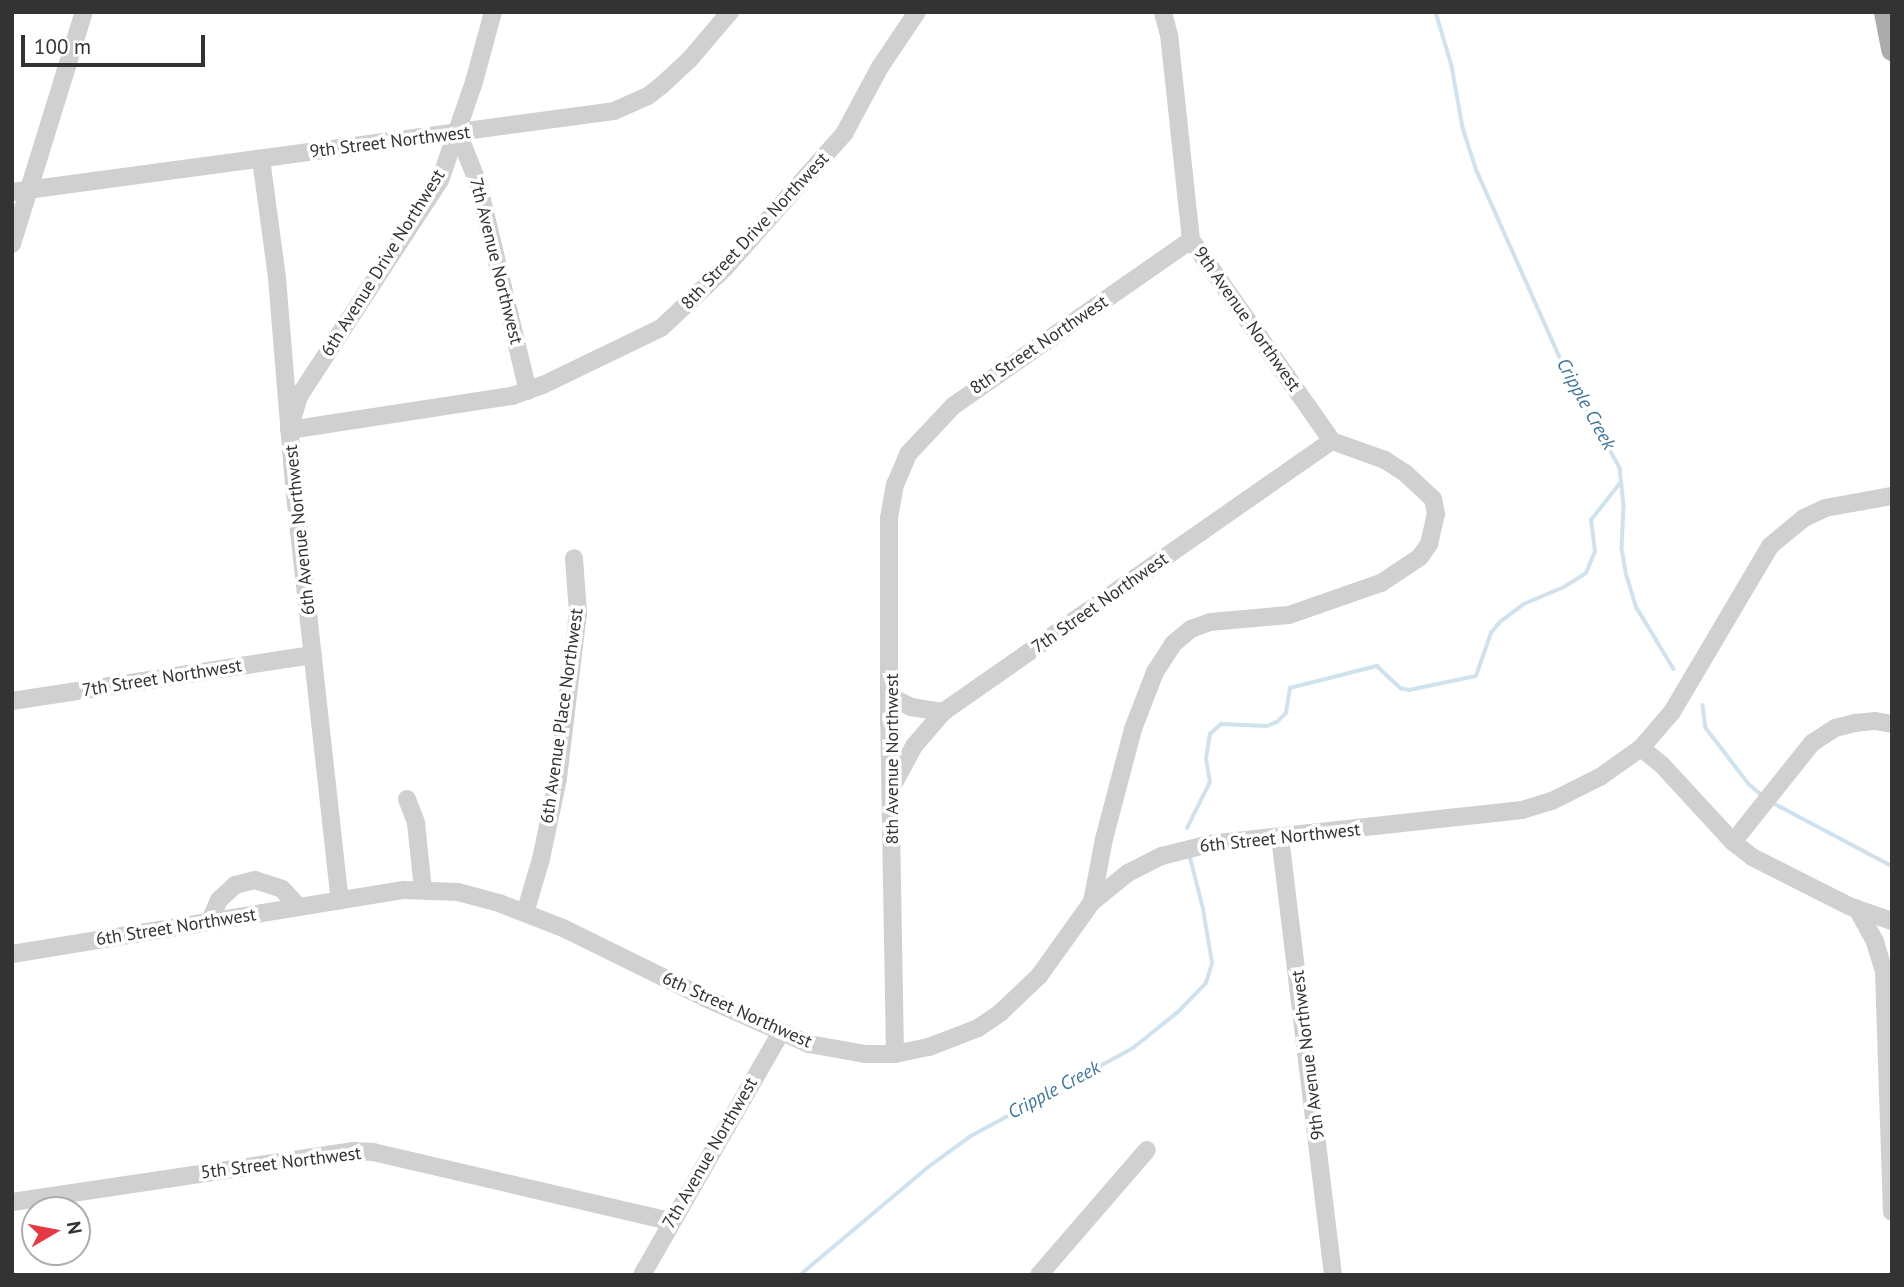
<!DOCTYPE html>
<html>
<head>
<meta charset="utf-8">
<style>
  body { margin:0 }
  #map { position:relative; width:1904px; height:1287px; overflow:hidden; background:#fff; font-family:"PT Sans",sans-serif }
  div>[style] { position:absolute }
  .stream>* { height:3.5px; margin:-1.75px; padding:0 1.75px; transform-origin:1.75px; border-radius:1.75px; background:#cfe2ee }
  .minor>* { height:18px; margin:-9px; padding:0 9px; transform-origin:9px; border-radius:9px; background:#d0d0d0 }
  .major>* { height:23px; margin:-11.5px; padding:0 11.5px; transform-origin:11.5px; border-radius:11.5px; background:#ababab }
  span { translate:-50% -50%; white-space:nowrap; text-align:center; line-height:1.15; -webkit-text-stroke:7px #fff; paint-order:stroke }
  .street-label { font-size:18px; color:#333 }
  .water-label { font-size:19px; color:#3f7597; font-style:italic }
  .frame { position:absolute; inset:0; border:14px solid #333; pointer-events:none }
  .north { position:absolute; left:21px; top:1196px; width:70px; height:70px; box-sizing:border-box; background:#fff; border:2px solid #adadad; border-radius:50%; rotate:80deg; font-size:19px; font-weight:700; line-height:28px; text-align:center; color:#333 }
  .north::after { content:''; display:block; margin:auto; width:24px; height:32px; background:#e63946; clip-path:polygon(50% 0,100% 100%,50% 72%,0 100%) }
  .scale { position:absolute; left:21px; top:35px; width:184px; height:32px; box-sizing:border-box; border:4px solid #333; border-top:0; padding-left:9px; font-size:21px; line-height:24px; white-space:nowrap; color:#333; -webkit-text-stroke:5px #fff; paint-order:stroke }
</style>
</head>
<body>
<div id="map">
  <div class="stream">
    <div style="left:1436px;top:12px;width:56px;rotate:73.5deg"></div>
    <div style="left:1452px;top:66px;width:63px;rotate:79.9deg"></div>
    <div style="left:1463px;top:128px;width:45px;rotate:72deg"></div>
    <div style="left:1477px;top:171px;width:221px;rotate:66deg"></div>
    <div style="left:1567px;top:373px;width:109px;rotate:60.8deg"></div>
    <div style="left:1620px;top:468px;width:38px;rotate:84deg"></div>
    <div style="left:1624px;top:506px;width:43px;rotate:92.7deg"></div>
    <div style="left:1622px;top:549px;width:27px;rotate:80deg"></div>
    <div style="left:1627px;top:576px;width:34px;rotate:73deg"></div>
    <div style="left:1637px;top:608px;width:71px;rotate:58.8deg"></div>
    <div style="left:1703px;top:705px;width:23px;rotate:83deg"></div>
    <div style="left:1706px;top:728px;width:71px;rotate:52.5deg"></div>
    <div style="left:1749px;top:784px;width:20px;rotate:41deg"></div>
    <div style="left:1773px;top:803px;width:135px;rotate:27.9deg"></div>
    <div style="left:1187px;top:828px;width:51px;rotate:-63.4deg"></div>
    <div style="left:1210px;top:782px;width:23px;rotate:-100deg"></div>
    <div style="left:1206px;top:759px;width:25px;rotate:-81deg"></div>
    <div style="left:1210px;top:734px;width:15px;rotate:-42deg"></div>
    <div style="left:1221px;top:724px;width:46px;rotate:2.5deg"></div>
    <div style="left:1267px;top:726px;width:11px;rotate:-22deg"></div>
    <div style="left:1277px;top:722px;width:13px;rotate:-45deg"></div>
    <div style="left:1286px;top:713px;width:25px;rotate:-81deg"></div>
    <div style="left:1290px;top:688px;width:90px;rotate:-14.2deg"></div>
    <div style="left:1377px;top:666px;width:33px;rotate:43deg"></div>
    <div style="left:1401px;top:688px;width:8px;rotate:14deg"></div>
    <div style="left:1409px;top:690px;width:68px;rotate:-11.8deg"></div>
    <div style="left:1476px;top:676px;width:46px;rotate:-70.8deg"></div>
    <div style="left:1491px;top:633px;width:14px;rotate:-51deg"></div>
    <div style="left:1500px;top:622px;width:30px;rotate:-37deg"></div>
    <div style="left:1524px;top:604px;width:43px;rotate:-23deg"></div>
    <div style="left:1564px;top:587px;width:26px;rotate:-32deg"></div>
    <div style="left:1586px;top:573px;width:23px;rotate:-67deg"></div>
    <div style="left:1595px;top:552px;width:32px;rotate:-97deg"></div>
    <div style="left:1591px;top:520px;width:48px;rotate:-51.7deg"></div>
    <div style="left:800px;top:1275px;width:166px;rotate:-40.1deg"></div>
    <div style="left:927px;top:1168px;width:54px;rotate:-36deg"></div>
    <div style="left:971px;top:1136px;width:184px;rotate:-28.5deg"></div>
    <div style="left:1133px;top:1048px;width:58px;rotate:-38.7deg"></div>
    <div style="left:1178px;top:1012px;width:40px;rotate:-46deg"></div>
    <div style="left:1206px;top:983px;width:21px;rotate:-73deg"></div>
    <div style="left:1212px;top:963px;width:55px;rotate:-99.5deg"></div>
    <div style="left:1203px;top:909px;width:53px;rotate:-104.3deg"></div>
  </div>
  <div class="minor">
    <div style="left:493px;top:12px;width:73px;rotate:105.2deg"></div>
    <div style="left:474px;top:82px;width:104px;rotate:109.1deg"></div>
    <div style="left:440px;top:180px;width:258px;rotate:123.1deg"></div>
    <div style="left:299px;top:396px;width:35px;rotate:106deg"></div>
    <div style="left:289px;top:430px;width:226px;rotate:-8.7deg"></div>
    <div style="left:512px;top:396px;width:33px;rotate:-20deg"></div>
    <div style="left:543px;top:385px;width:131px;rotate:-25.8deg"></div>
    <div style="left:661px;top:328px;width:86px;rotate:-43.1deg"></div>
    <div style="left:724px;top:269px;width:181px;rotate:-48.4deg"></div>
    <div style="left:844px;top:134px;width:76px;rotate:-61.8deg"></div>
    <div style="left:880px;top:67px;width:66px;rotate:-56.1deg"></div>
    <div style="left:458px;top:133px;width:54px;rotate:68.2deg"></div>
    <div style="left:478px;top:183px;width:214px;rotate:76.5deg"></div>
    <div style="left:261px;top:159px;width:120px;rotate:82.3deg"></div>
    <div style="left:277px;top:278px;width:209px;rotate:85.3deg"></div>
    <div style="left:294px;top:486px;width:417px;rotate:83.7deg"></div>
    <div style="left:12px;top:192px;width:607px;rotate:-7.66deg"></div>
    <div style="left:614px;top:111px;width:37px;rotate:-24deg"></div>
    <div style="left:648px;top:96px;width:16px;rotate:-38deg"></div>
    <div style="left:661px;top:86px;width:40px;rotate:-43deg"></div>
    <div style="left:690px;top:59px;width:62px;rotate:-49.6deg"></div>
    <div style="left:12px;top:244px;width:243px;rotate:-72.8deg"></div>
    <div style="left:890px;top:696px;width:24px;rotate:28deg"></div>
    <div style="left:911px;top:707px;width:32px;rotate:9deg"></div>
    <div style="left:12px;top:701px;width:304px;rotate:-8.7deg"></div>
    <div style="left:1641px;top:748px;width:26px;rotate:39deg"></div>
    <div style="left:1661px;top:764px;width:106px;rotate:47.3deg"></div>
    <div style="left:1733px;top:842px;width:24px;rotate:38deg"></div>
    <div style="left:1752px;top:857px;width:109px;rotate:26.8deg"></div>
    <div style="left:1849px;top:906px;width:46px;rotate:19.2deg"></div>
    <div style="left:894px;top:783px;width:42px;rotate:-61.6deg"></div>
    <div style="left:914px;top:746px;width:45px;rotate:-49.5deg"></div>
    <div style="left:943px;top:712px;width:474px;rotate:-34.9deg"></div>
    <div style="left:407px;top:799px;width:26px;rotate:69deg"></div>
    <div style="left:416px;top:823px;width:67px;rotate:84deg"></div>
    <div style="left:1280px;top:837px;width:441px;rotate:83.1deg"></div>
    <div style="left:1733px;top:842px;width:127px;rotate:-51.4deg"></div>
    <div style="left:1812px;top:743px;width:27px;rotate:-33deg"></div>
    <div style="left:1835px;top:728px;width:21px;rotate:-14deg"></div>
    <div style="left:1855px;top:723px;width:20px;rotate:-6deg"></div>
    <div style="left:1875px;top:721px;width:17px;rotate:10deg"></div>
    <div style="left:1092px;top:902px;width:64px;rotate:-79.2deg"></div>
    <div style="left:1104px;top:839px;width:114px;rotate:-75.2deg"></div>
    <div style="left:1133px;top:729px;width:61px;rotate:-68.9deg"></div>
    <div style="left:1155px;top:672px;width:33px;rotate:-57deg"></div>
    <div style="left:1173px;top:644px;width:23px;rotate:-40deg"></div>
    <div style="left:1191px;top:629px;width:20px;rotate:-20deg"></div>
    <div style="left:1210px;top:622px;width:79px;rotate:-5.1deg"></div>
    <div style="left:1289px;top:615px;width:97px;rotate:-19.2deg"></div>
    <div style="left:1381px;top:583px;width:47px;rotate:-33.7deg"></div>
    <div style="left:1420px;top:557px;width:16px;rotate:-55deg"></div>
    <div style="left:1429px;top:544px;width:31px;rotate:-77deg"></div>
    <div style="left:1436px;top:514px;width:15px;rotate:-101deg"></div>
    <div style="left:1433px;top:499px;width:38px;rotate:-137deg"></div>
    <div style="left:1405px;top:473px;width:24px;rotate:-147deg"></div>
    <div style="left:1385px;top:460px;width:56px;rotate:-160.3deg"></div>
    <div style="left:1332px;top:441px;width:246px;rotate:-125deg"></div>
    <div style="left:1191px;top:240px;width:206px;rotate:-96.1deg"></div>
    <div style="left:1169px;top:35px;width:24px;rotate:-105deg"></div>
    <div style="left:1857px;top:909px;width:38px;rotate:61deg"></div>
    <div style="left:1875px;top:942px;width:31px;rotate:73deg"></div>
    <div style="left:1884px;top:972px;width:240px;rotate:88.1deg"></div>
    <div style="left:525px;top:913px;width:56px;rotate:-73.5deg"></div>
    <div style="left:541px;top:859px;width:83px;rotate:-78.1deg"></div>
    <div style="left:558px;top:778px;width:166px;rotate:-83.1deg"></div>
    <div style="left:578px;top:613px;width:55px;rotate:-94.2deg"></div>
    <div style="left:210px;top:921px;width:23px;rotate:-67deg"></div>
    <div style="left:219px;top:900px;width:22px;rotate:-43deg"></div>
    <div style="left:235px;top:885px;width:21px;rotate:-14deg"></div>
    <div style="left:255px;top:880px;width:28px;rotate:18deg"></div>
    <div style="left:282px;top:889px;width:25px;rotate:47deg"></div>
    <div style="left:12px;top:954px;width:397px;rotate:-9.3deg"></div>
    <div style="left:404px;top:890px;width:54px;rotate:2.1deg"></div>
    <div style="left:458px;top:892px;width:42px;rotate:15deg"></div>
    <div style="left:499px;top:903px;width:69px;rotate:21.3deg"></div>
    <div style="left:563px;top:928px;width:158px;rotate:26.2deg"></div>
    <div style="left:705px;top:998px;width:114px;rotate:23.9deg"></div>
    <div style="left:809px;top:1044px;width:58px;rotate:10deg"></div>
    <div style="left:866px;top:1054px;width:29px"></div>
    <div style="left:895px;top:1054px;width:35px;rotate:-12deg"></div>
    <div style="left:929px;top:1047px;width:53px;rotate:-21.2deg"></div>
    <div style="left:978px;top:1028px;width:27px;rotate:-34deg"></div>
    <div style="left:1000px;top:1013px;width:54px;rotate:-43.5deg"></div>
    <div style="left:1039px;top:976px;width:91px;rotate:-54.4deg"></div>
    <div style="left:1092px;top:902px;width:46px;rotate:-38.9deg"></div>
    <div style="left:1128px;top:873px;width:38px;rotate:-27deg"></div>
    <div style="left:1162px;top:856px;width:49px;rotate:-14.3deg"></div>
    <div style="left:1209px;top:844px;width:315px;rotate:-6.2deg"></div>
    <div style="left:1522px;top:810px;width:31px;rotate:-17deg"></div>
    <div style="left:1552px;top:801px;width:54px;rotate:-26.6deg"></div>
    <div style="left:1600px;top:777px;width:50px;rotate:-35.3deg"></div>
    <div style="left:1641px;top:748px;width:48px;rotate:-49.3deg"></div>
    <div style="left:1672px;top:712px;width:193px;rotate:-59.4deg"></div>
    <div style="left:1770px;top:546px;width:44px;rotate:-39.5deg"></div>
    <div style="left:1804px;top:518px;width:23px;rotate:-25deg"></div>
    <div style="left:1825px;top:508px;width:68px;rotate:-10.2deg"></div>
    <div style="left:895px;top:1054px;width:331px;rotate:-91deg"></div>
    <div style="left:889px;top:723px;width:205px;rotate:-90deg"></div>
    <div style="left:889px;top:518px;width:34px;rotate:-80deg"></div>
    <div style="left:895px;top:485px;width:34px;rotate:-67deg"></div>
    <div style="left:908px;top:454px;width:66px;rotate:-46.8deg"></div>
    <div style="left:953px;top:406px;width:290px;rotate:-34.9deg"></div>
    <div style="left:12px;top:1202px;width:347px;rotate:-8.5deg"></div>
    <div style="left:355px;top:1151px;width:18px;rotate:3deg"></div>
    <div style="left:373px;top:1152px;width:305px;rotate:13.1deg"></div>
    <div style="left:642px;top:1275px;width:280px;rotate:-60.2deg"></div>
    <div style="left:1039px;top:1275px;width:165px;rotate:-49.2deg"></div>
  </div>
  <div class="major">
    <div style="left:1885px;top:12px;width:38px;rotate:79deg"></div>
  </div>
  <div class="street-label">
    <span style="left:390px;top:142px;rotate:-7deg">9th Street Northwest</span>
    <span style="left:755px;top:231px;rotate:-47deg">8th Street Drive Northwest</span>
    <span style="left:496px;top:261px;rotate:76deg">7th Avenue Northwest</span>
    <span style="left:383px;top:263px;rotate:-58deg">6th Avenue Drive Northwest</span>
    <span style="left:1247px;top:319px;rotate:55deg">9th Avenue Northwest</span>
    <span style="left:1039px;top:345px;rotate:-34deg">8th Street Northwest</span>
    <span style="left:300px;top:530px;rotate:-96deg">6th Avenue Northwest</span>
    <span style="left:1100px;top:603px;rotate:-35deg">7th Street Northwest</span>
    <span style="left:162px;top:678px;rotate:-9deg">7th Street Northwest</span>
    <span style="left:562px;top:716px;rotate:-82deg">6th Avenue Place Northwest</span>
    <span style="left:892px;top:759px;rotate:-90deg">8th Avenue Northwest</span>
    <span style="left:1280px;top:838px;rotate:-6deg">6th Street Northwest</span>
    <span style="left:176px;top:927px;rotate:-9deg">6th Street Northwest</span>
    <span style="left:737px;top:1010px;rotate:24deg">6th Street Northwest</span>
    <span style="left:1308px;top:1055px;rotate:-97deg">9th Avenue Northwest</span>
    <span style="left:710px;top:1153px;rotate:-60deg">7th Avenue Northwest</span>
    <span style="left:281px;top:1163px;rotate:-7deg">5th Street Northwest</span>
  </div>
  <div class="water-label">
    <span style="left:1586px;top:404px;rotate:61deg">Cripple Creek</span>
    <span style="left:1054px;top:1090px;rotate:-28deg">Cripple Creek</span>
  </div>
  <div class="frame"></div>
  <div class="north">N</div>
  <div class="scale">100 m</div>
</div>
</body>
</html>
